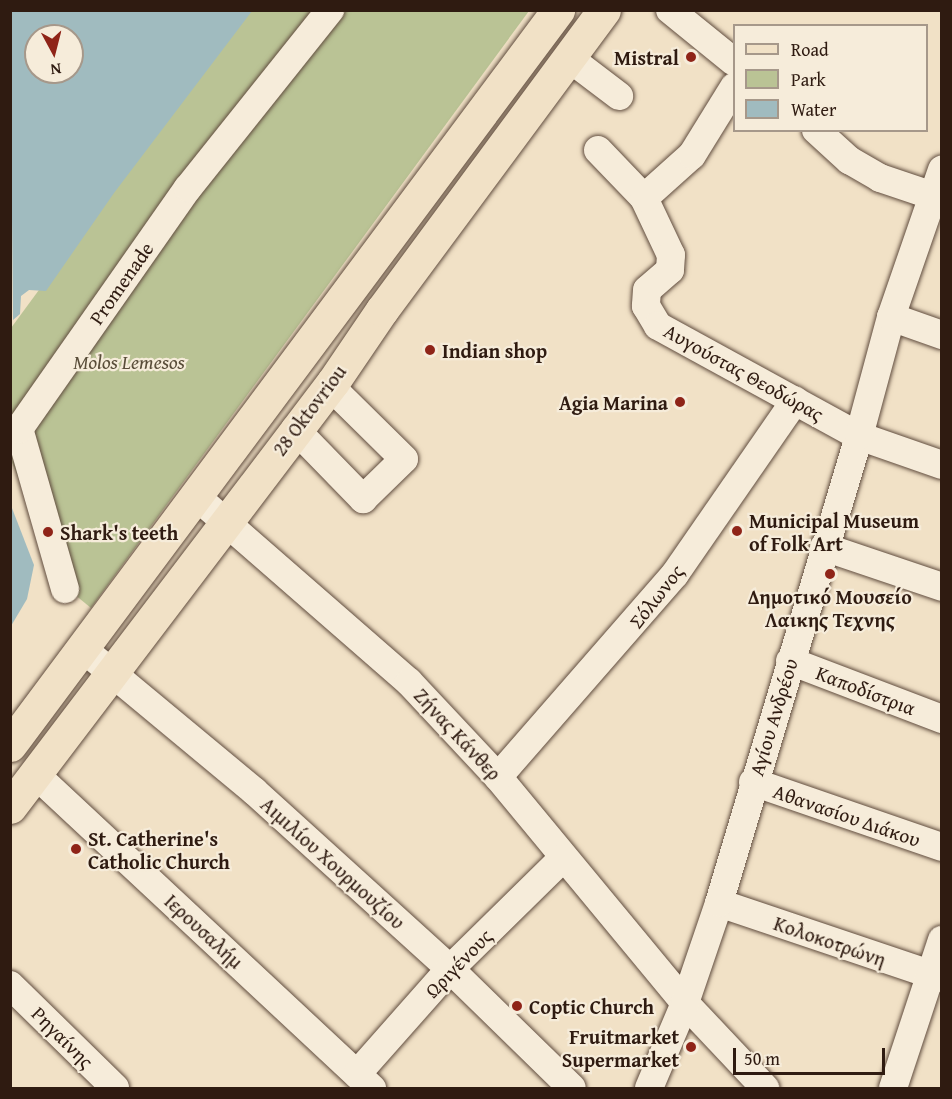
<!DOCTYPE html>
<html>
<head>
<meta charset="utf-8">
<style>
  body { margin:0 }
  #map { position:relative; width:952px; height:1099px; overflow:hidden; background:#f1e1c6; font-family:"Gentium Book Plus",serif }
  div>[style] { position:absolute }
  .green>* { inset:0; background:#bac395 }
  .water>* { inset:0; background:#a0bbbf }
  .roads { filter:drop-shadow(0 0 2px #604c3e) drop-shadow(0 0 2px #604c3e) }
  .minor>* { height:28px; margin:-14px; padding:0 14px; transform-origin:14px; border-radius:14px; background:#f6ecda }
  .major>* { height:33px; margin:-16.5px; padding:0 16.5px; transform-origin:16.5px; border-radius:16.5px; background:#f1e1c6 }
  .dots>* { width:16px; height:16px; translate:-50% -50%; box-sizing:border-box; border:3px solid #f6ecda; border-radius:50% }
  span { translate:-50% -50%; white-space:nowrap; text-align:center; line-height:1.15; -webkit-text-stroke:4.5px #f6ecda; paint-order:stroke }
  .poi-label { font-size:20px; color:#2f1b11; font-weight:700 }
  .right { translate:-100% -50%; text-align:right }
  .left { translate:0 -50%; text-align:left }
  .street-label { font-size:20px; color:#2f1b11 }
  .park-label { font-size:20px; color:#594d39; font-style:italic }
  .frame { position:absolute; inset:0; border:12px solid #2f1b11; pointer-events:none }
  .legend { position:absolute; left:733px; top:24px; width:195px; height:108px; box-sizing:border-box; background:#f6ecda; border:2px solid #a6988a; margin:0; padding:8px 10px; list-style:none; font-size:18px; color:#2f1b11 }
  .legend li { display:flex; align-items:center; gap:12px; height:30px }
  .legend b { width:30px; border:2px solid #a6988a }
  .north { position:absolute; left:24px; top:24px; width:60px; height:60px; box-sizing:border-box; background:#f6ecda; border:2px solid #a6988a; border-radius:50%; rotate:173deg; font-size:16px; font-weight:700; line-height:24px; text-align:center; color:#2f1b11 }
  .north::after { content:''; display:block; margin:auto; width:21px; height:27px; background:#8f2418; clip-path:polygon(50% 0,100% 100%,50% 72%,0 100%) }
  .scale { position:absolute; left:733px; top:1048px; width:152px; height:27px; box-sizing:border-box; border:3px solid #2f1b11; border-top:0; padding-left:8px; font-size:18px; line-height:21px; white-space:nowrap; color:#2f1b11; -webkit-text-stroke:4px #f6ecda; paint-order:stroke }
</style>
</head>
<body>
<div id="map">
  <div class="green">
    <div style="clip-path:polygon(244px 11px,529px 11px,91px 608px,63px 585px,11px 460px,11px 328px)"></div>
  </div>
  <div class="water">
    <div style="clip-path:polygon(evenodd,10px 11px,252px 11px,114px 193px,46px 291px,29px 290px,21px 296px,20px 314px,13px 320px,10px 11px,36px 36px,72px 36px,72px 72px,36px 72px,36px 36px)"></div>
    <div style="clip-path:polygon(10px 503px,34px 565px,27px 599px,11px 626px)"></div>
  </div>
  <div class="roads">
    <div class="minor">
      <div style="left:670px;top:10px;width:82px;rotate:39.1deg"></div>
      <div style="left:569px;top:58px;width:63px;rotate:37.2deg"></div>
      <div style="left:816px;top:130px;width:45px;rotate:42.3deg"></div>
      <div style="left:849px;top:160px;width:36px;rotate:30deg"></div>
      <div style="left:880px;top:178px;width:65px;rotate:18.7deg"></div>
      <div style="left:598px;top:150px;width:66px;rotate:46.2deg"></div>
      <div style="left:644px;top:198px;width:63px;rotate:64.7deg"></div>
      <div style="left:671px;top:255px;width:15px;rotate:94deg"></div>
      <div style="left:670px;top:270px;width:30px;rotate:139deg"></div>
      <div style="left:647px;top:290px;width:16px;rotate:94deg"></div>
      <div style="left:646px;top:306px;width:23px;rotate:59deg"></div>
      <div style="left:658px;top:326px;width:229px;rotate:28.7deg"></div>
      <div style="left:859px;top:436px;width:88px;rotate:19.3deg"></div>
      <div style="left:644px;top:198px;width:64px;rotate:-41.9deg"></div>
      <div style="left:692px;top:155px;width:80px;rotate:-58.3deg"></div>
      <div style="left:891px;top:317px;width:54px;rotate:19.4deg"></div>
      <div style="left:295px;top:429px;width:98px;rotate:45.8deg"></div>
      <div style="left:363px;top:499px;width:57px;rotate:-44.3deg"></div>
      <div style="left:404px;top:459px;width:104px;rotate:-135.4deg"></div>
      <div style="left:198px;top:498px;width:280px;rotate:41.1deg"></div>
      <div style="left:409px;top:682px;width:130px;rotate:46.9deg"></div>
      <div style="left:498px;top:777px;width:293px;rotate:50.4deg"></div>
      <div style="left:685px;top:1003px;width:117px;rotate:46.7deg"></div>
      <div style="left:824px;top:547px;width:125px;rotate:18.7deg"></div>
      <div style="left:65px;top:589px;width:166px;rotate:-106deg"></div>
      <div style="left:19px;top:429px;width:294px;rotate:-55deg"></div>
      <div style="left:188px;top:188px;width:228px;rotate:-51.4deg"></div>
      <div style="left:83px;top:649px;width:222px;rotate:39.7deg"></div>
      <div style="left:254px;top:791px;width:265px;rotate:42.2deg"></div>
      <div style="left:450px;top:969px;width:170px;rotate:44.3deg"></div>
      <div style="left:790px;top:661px;width:163px;rotate:20.9deg"></div>
      <div style="left:35px;top:774px;width:461px;rotate:43deg"></div>
      <div style="left:498px;top:777px;width:269px;rotate:-48.9deg"></div>
      <div style="left:675px;top:574px;width:211px;rotate:-55.3deg"></div>
      <div style="left:753px;top:782px;width:200px;rotate:19deg"></div>
      <div style="left:719px;top:903px;width:235px;rotate:18.6deg"></div>
      <div style="left:10px;top:985px;width:147px;rotate:44.4deg"></div>
      <div style="left:357px;top:1074px;width:140px;rotate:-48.5deg"></div>
      <div style="left:450px;top:969px;width:158px;rotate:-44.5deg"></div>
      <div style="left:649px;top:1088px;width:92px;rotate:-67deg"></div>
      <div style="left:685px;top:1003px;width:106px;rotate:-71.2deg"></div>
      <div style="left:719px;top:903px;width:488px;rotate:-73.3deg"></div>
      <div style="left:859px;top:436px;width:123px;rotate:-74.9deg"></div>
      <div style="left:891px;top:317px;width:156px;rotate:-70.9deg"></div>
      <div style="left:893px;top:1088px;width:156px;rotate:-71.7deg"></div>
    </div>
    <div class="major">
      <div style="left:10px;top:745px;width:917px;rotate:-53.29deg"></div>
      <div style="left:10px;top:807px;width:534px;rotate:-52.77deg"></div>
      <div style="left:333px;top:382px;width:87px;rotate:-55.8deg"></div>
      <div style="left:382px;top:310px;width:373px;rotate:-53.5deg"></div>
    </div>
  </div>
  <div class="dots">
    <div style="left:691px;top:57px;background:#8f2418"></div>
    <div style="left:430px;top:350px;background:#8f2418"></div>
    <div style="left:680px;top:402px;background:#8f2418"></div>
    <div style="left:737px;top:531px;background:#8f2418"></div>
    <div style="left:48px;top:532px;background:#8f2418"></div>
    <div style="left:830px;top:574px;background:#8f2418"></div>
    <div style="left:76px;top:849px;background:#8f2418"></div>
    <div style="left:517px;top:1006px;background:#8f2418"></div>
    <div style="left:691px;top:1047px;background:#8f2418"></div>
  </div>
  <div class="poi-label">
    <span class="right" style="left:679px;top:57px">Mistral</span>
    <span class="left" style="left:442px;top:350px">Indian shop</span>
    <span class="right" style="left:668px;top:402px">Agia Marina</span>
    <span class="left" style="left:749px;top:532px">Municipal Museum<br>of Folk Art</span>
    <span class="left" style="left:60px;top:532px">Shark's teeth</span>
    <span style="left:830px;top:608px">Δημοτικό Μουσείο<br>Λαικης Τεχνης</span>
    <span class="left" style="left:88px;top:850px">St. Catherine's<br>Catholic Church</span>
    <span class="left" style="left:529px;top:1006px">Coptic Church</span>
    <span class="right" style="left:679px;top:1048px">Fruitmarket<br>Supermarket</span>
  </div>
  <div class="street-label">
    <span style="left:121px;top:283px;rotate:-55deg">Promenade</span>
    <span style="left:744px;top:372px;rotate:29deg">Αυγούστας Θεοδώρας</span>
    <span style="left:309px;top:410px;rotate:-53deg">28 Oktovriou</span>
    <span style="left:656px;top:596px;rotate:-52deg">Σόλωνος</span>
    <span style="left:866px;top:690px;rotate:21deg">Καποδίστρια</span>
    <span style="left:773px;top:717px;rotate:-73deg">Αγίου Ανδρέου</span>
    <span style="left:458px;top:734px;rotate:47deg">Ζήνας Κάνθερ</span>
    <span style="left:847px;top:815px;rotate:19deg">Αθανασίου Διάκου</span>
    <span style="left:333px;top:863px;rotate:42deg">Αιμιλίου Χουρμουζίου</span>
    <span style="left:204px;top:931px;rotate:43deg">Ιερουσαλήμ</span>
    <span style="left:830px;top:941px;rotate:19deg">Κολοκοτρώνη</span>
    <span style="left:458px;top:963px;rotate:-46deg">Ωριγένους</span>
    <span style="left:63px;top:1037px;rotate:45deg">Ρηγαίνης</span>
  </div>
  <div class="park-label">
    <span style="left:129px;top:361px">Molos Lemesos</span>
  </div>
  <div class="frame"></div>
  <ul class="legend">
  <li><b style="height:8px;background:#f1e1c6"></b>Road</li>
  <li><b style="height:16px;background:#bac395"></b>Park</li>
  <li><b style="height:16px;background:#a0bbbf"></b>Water</li>
  </ul>
  <div class="north">N</div>
  <div class="scale">50 m</div>
</div>
</body>
</html>
